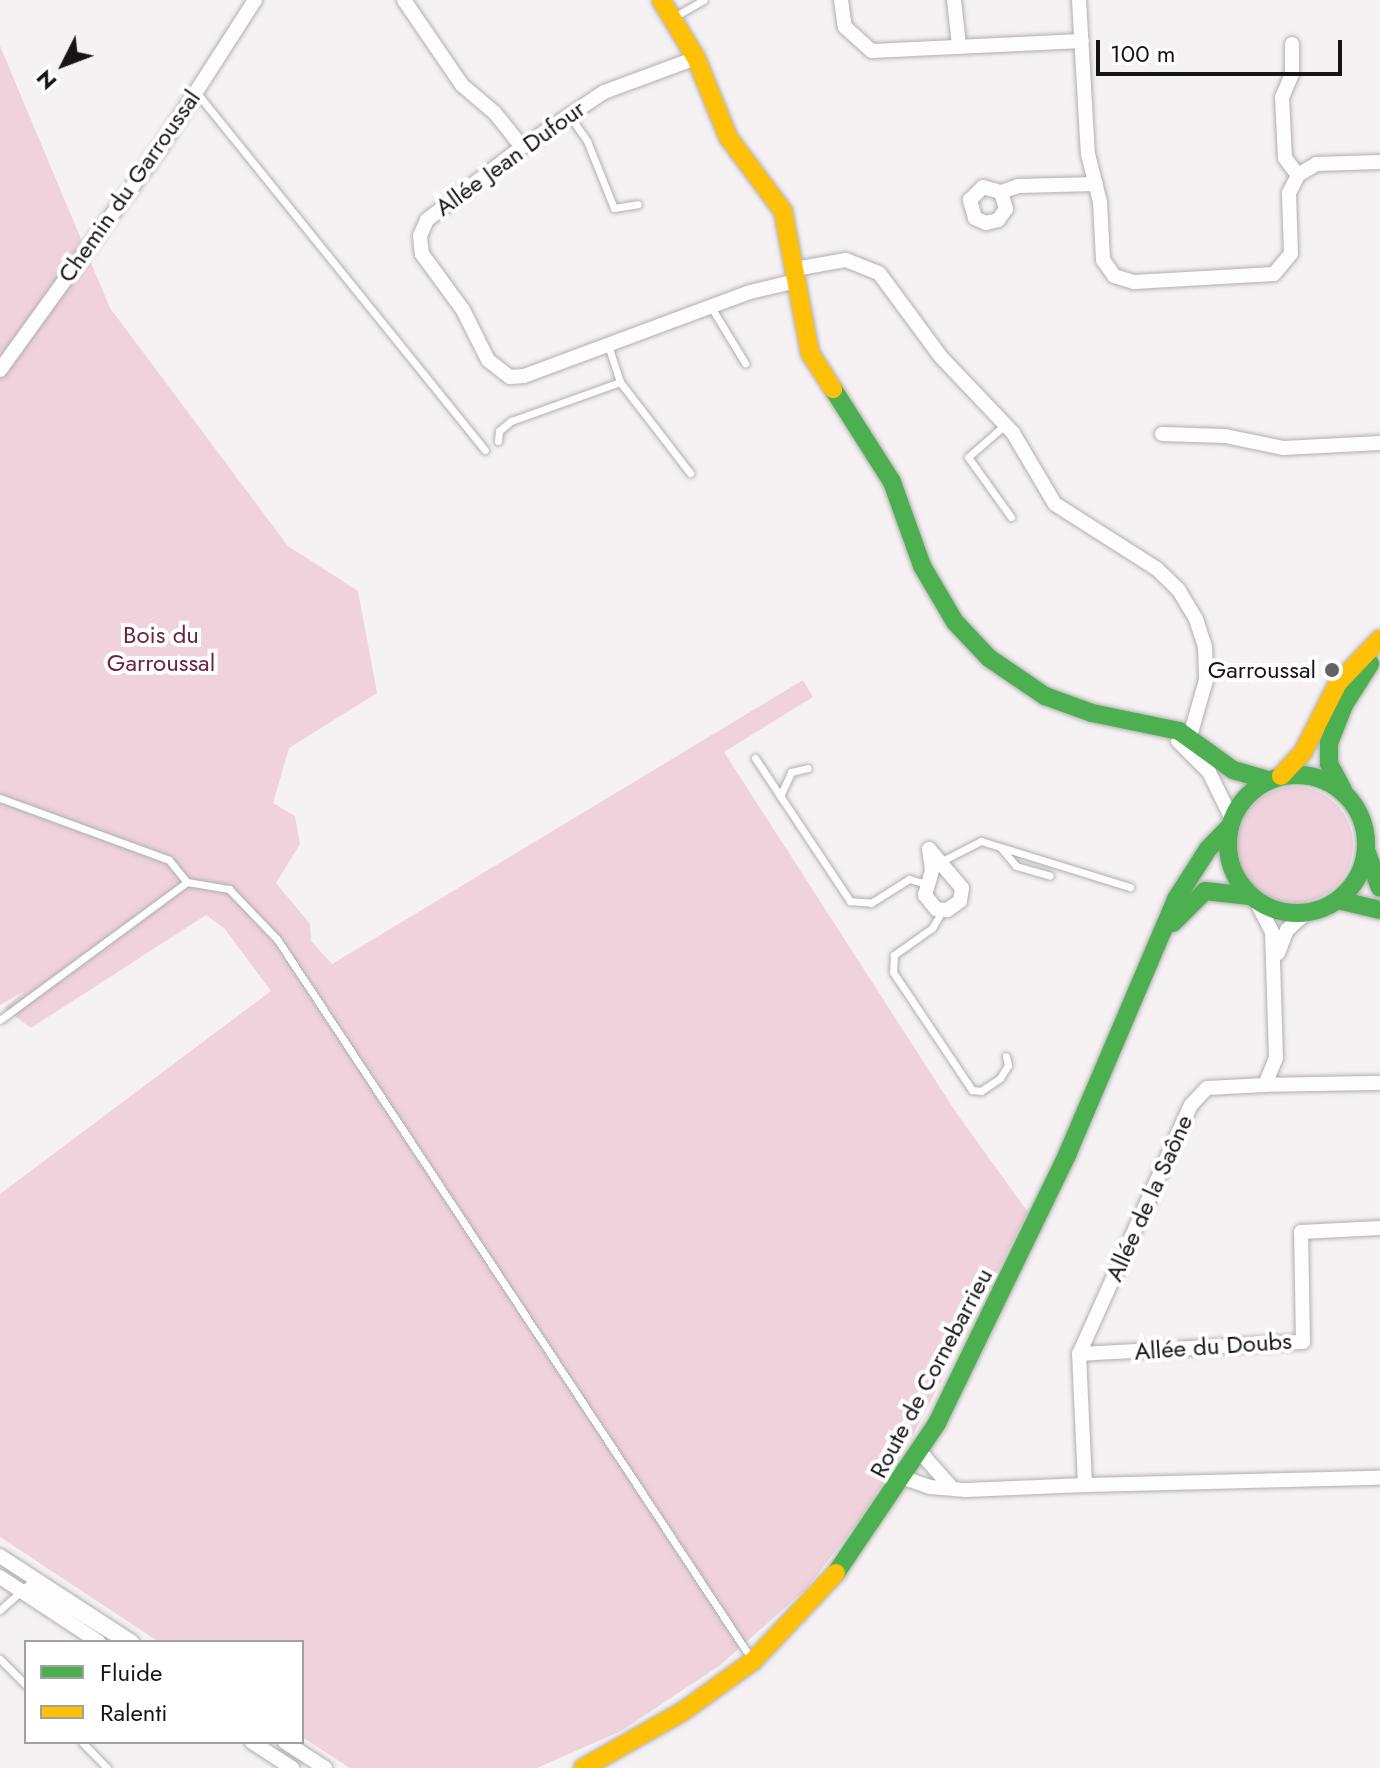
<!DOCTYPE html>
<html>
<head>
<meta charset="utf-8">
<style>
  body { margin:0 }
  #map { position:relative; width:1380px; height:1768px; overflow:hidden; background:#f6f2f3; font-family:Jost,sans-serif }
  div>[style] { position:absolute }
  .green>* { inset:0; background:#efd2db }
  .round { border-radius:50% }
  .roads { filter:drop-shadow(0 0 2px #b2afb0) drop-shadow(0 0 2px #b2afb0) }
  .lane>* { height:7px; margin:-3.5px; padding:0 3.5px; transform-origin:3.5px; border-radius:3.5px; background:#fefdfd }
  .street>* { height:14px; margin:-7px; padding:0 7px; transform-origin:7px; border-radius:7px; background:#fefdfd }
  .fast>* { height:18px; margin:-9px; padding:0 9px; transform-origin:9px; border-radius:9px; background:#4caf50 }
  .fast>.ring { margin:-9px; padding:0; box-sizing:content-box; background:none; border:18px solid #4caf50; border-radius:50% }
  .slow>* { height:18px; margin:-9px; padding:0 9px; transform-origin:9px; border-radius:9px; background:#ffc107 }
  .dots>* { width:22px; height:22px; translate:-50% -50%; box-sizing:border-box; border:4px solid #fff; border-radius:50% }
  span { translate:-50% -50%; white-space:nowrap; text-align:center; line-height:1.15; -webkit-text-stroke:8px #fff; paint-order:stroke }
  .street-label { font-size:24px; color:#161415 }
  .park-label { font-size:24px; color:#6a2441 }
  .poi-label { font-size:24px; color:#161415 }
  .right { translate:-100% -50%; text-align:right }
  .legend { position:absolute; left:24px; top:1640px; width:280px; height:104px; box-sizing:border-box; background:#fff; border:2px solid #a2a1a1; margin:0; padding:10px 14px; list-style:none; font-size:24px; color:#161415 }
  .legend li { display:flex; align-items:center; gap:16px; height:40px }
  .legend b { width:40px; border:2px solid #a2a1a1 }
  .north { position:absolute; left:24px; top:24px; width:80px; height:80px; -webkit-text-stroke:6px #fff; paint-order:stroke; rotate:228deg; font-size:22px; font-weight:700; line-height:32px; text-align:center; color:#161415 }
  .north::after { content:''; display:block; margin:auto; width:28px; height:36px; background:#161415; clip-path:polygon(50% 0,100% 100%,50% 72%,0 100%) }
  .scale { position:absolute; left:1096px; top:40px; width:246px; height:36px; box-sizing:border-box; border:4px solid #161415; border-top:0; padding-left:10px; font-size:24px; line-height:28px; white-space:nowrap; color:#161415; -webkit-text-stroke:6px #fff; paint-order:stroke }
</style>
</head>
<body>
<div id="map">
  <div class="green">
    <div style="clip-path:polygon(0 46px,110px 308px,288px 546px,358px 591px,377px 693px,289px 748px,273px 803px,295px 816px,300px 844px,276px 883px,310px 924px,311px 941px,332px 964px,803px 680px,813px 697px,724px 752px,957px 1114px,1028px 1212px,913px 1435px,858px 1522px,806px 1589px,719px 1666px,621px 1731px,537px 1768px,350px 1768px,302px 1737px,302px 1642px,159px 1642px,0 1537px,0 1194px,271px 991px,224px 928px,206px 915px,31px 1028px,4px 1008px,25px 991px,0 1005px)"></div>
    <div class="round" style="left:1237px;top:787px;width:116px;height:116px"></div>
  </div>
  <div class="roads">
    <div class="lane">
      <div style="left:674px;top:17px;width:34px;rotate:-30deg"></div>
      <div style="left:196px;top:92px;width:460px;rotate:51.1deg"></div>
      <div style="left:569px;top:115px;width:32px;rotate:55deg"></div>
      <div style="left:587px;top:141px;width:72px;rotate:68.1deg"></div>
      <div style="left:614px;top:208px;width:24px;rotate:-9deg"></div>
      <div style="left:711px;top:307px;width:66px;rotate:58.7deg"></div>
      <div style="left:608px;top:345px;width:39px;rotate:72deg"></div>
      <div style="left:620px;top:382px;width:115px;rotate:52.4deg"></div>
      <div style="left:1006px;top:424px;width:50px;rotate:139deg"></div>
      <div style="left:968px;top:457px;width:74px;rotate:54.4deg"></div>
      <div style="left:498px;top:441px;width:10px;rotate:-84deg"></div>
      <div style="left:499px;top:431px;width:16px;rotate:-40deg"></div>
      <div style="left:511px;top:421px;width:116px;rotate:-19.7deg"></div>
      <div style="left:755px;top:758px;width:172px;rotate:56.4deg"></div>
      <div style="left:850px;top:901px;width:21px;rotate:5deg"></div>
      <div style="left:871px;top:903px;width:45px;rotate:-32.3deg"></div>
      <div style="left:909px;top:879px;width:19px;rotate:16deg"></div>
      <div style="left:780px;top:796px;width:26px;rotate:-65deg"></div>
      <div style="left:791px;top:772px;width:17px;rotate:-13deg"></div>
      <div style="left:0;top:798px;width:180px;rotate:20.1deg"></div>
      <div style="left:169px;top:860px;width:28px;rotate:51deg"></div>
      <div style="left:187px;top:882px;width:232px;rotate:143.6deg"></div>
      <div style="left:1001px;top:848px;width:23px;rotate:50deg"></div>
      <div style="left:1016px;top:866px;width:35px;rotate:16deg"></div>
      <div style="left:942px;top:861px;width:44px;rotate:-27.1deg"></div>
      <div style="left:981px;top:841px;width:156px;rotate:17.2deg"></div>
      <div style="left:187px;top:882px;width:43px;rotate:9.5deg"></div>
      <div style="left:229px;top:889px;width:69px;rotate:46.2deg"></div>
      <div style="left:277px;top:939px;width:861px;rotate:56.61deg"></div>
      <div style="left:942px;top:911px;width:20px;rotate:120deg"></div>
      <div style="left:932px;top:928px;width:47px;rotate:144.6deg"></div>
      <div style="left:894px;top:955px;width:17px;rotate:93deg"></div>
      <div style="left:893px;top:972px;width:142px;rotate:56.2deg"></div>
      <div style="left:972px;top:1090px;width:9px;rotate:6deg"></div>
      <div style="left:981px;top:1091px;width:23px;rotate:-34deg"></div>
      <div style="left:1000px;top:1078px;width:15px;rotate:-58deg"></div>
      <div style="left:1008px;top:1065px;width:9px;rotate:-103deg"></div>
      <div style="left:0;top:1610px;width:38px;rotate:-42deg"></div>
      <div style="left:28px;top:1585px;width:109px;rotate:31.5deg"></div>
      <div style="left:0;top:1659px;width:37px;rotate:45deg"></div>
      <div style="left:82px;top:1742px;width:36px;rotate:46deg"></div>
    </div>
    <div class="street">
      <div style="left:404px;top:0;width:103px;rotate:55.7deg"></div>
      <div style="left:462px;top:85px;width:43px;rotate:40.3deg"></div>
      <div style="left:495px;top:113px;width:43px;rotate:51.5deg"></div>
      <div style="left:841px;top:0;width:27px;rotate:82deg"></div>
      <div style="left:845px;top:27px;width:36px;rotate:42deg"></div>
      <div style="left:872px;top:51px;width:210px;rotate:-2.7deg"></div>
      <div style="left:954px;top:0;width:45px;rotate:83.7deg"></div>
      <div style="left:1079px;top:0;width:154px;rotate:86.7deg"></div>
      <div style="left:1088px;top:154px;width:49px;rotate:76deg"></div>
      <div style="left:1100px;top:202px;width:58px;rotate:87deg"></div>
      <div style="left:1103px;top:260px;width:19px;rotate:55deg"></div>
      <div style="left:1114px;top:276px;width:21px;rotate:17deg"></div>
      <div style="left:1134px;top:282px;width:140px;rotate:-3.3deg"></div>
      <div style="left:1274px;top:274px;width:26px;rotate:-50deg"></div>
      <div style="left:1291px;top:254px;width:61px;rotate:-91.9deg"></div>
      <div style="left:1289px;top:193px;width:20px;rotate:-63deg"></div>
      <div style="left:1298px;top:175px;width:21px;rotate:-31deg"></div>
      <div style="left:1316px;top:164px;width:64px;rotate:-1.8deg"></div>
      <div style="left:1292px;top:44px;width:30px;rotate:90deg"></div>
      <div style="left:1292px;top:74px;width:25px;rotate:113deg"></div>
      <div style="left:1282px;top:97px;width:61px;rotate:87.2deg"></div>
      <div style="left:1285px;top:158px;width:21px;rotate:53deg"></div>
      <div style="left:696px;top:58px;width:98px;rotate:159.7deg"></div>
      <div style="left:604px;top:92px;width:99px;rotate:146.1deg"></div>
      <div style="left:522px;top:147px;width:120px;rotate:142.5deg"></div>
      <div style="left:427px;top:220px;width:17px;rotate:114deg"></div>
      <div style="left:420px;top:236px;width:18px;rotate:84deg"></div>
      <div style="left:422px;top:254px;width:69px;rotate:53.8deg"></div>
      <div style="left:463px;top:310px;width:56px;rotate:63.4deg"></div>
      <div style="left:488px;top:360px;width:28px;rotate:38deg"></div>
      <div style="left:510px;top:377px;width:14px;rotate:-4deg"></div>
      <div style="left:524px;top:376px;width:241px;rotate:-20.4deg"></div>
      <div style="left:750px;top:292px;width:47px;rotate:-13.4deg"></div>
      <div style="left:1001px;top:192px;width:18px;rotate:74deg"></div>
      <div style="left:1006px;top:209px;width:14px;rotate:126deg"></div>
      <div style="left:998px;top:220px;width:12px;rotate:166deg"></div>
      <div style="left:986px;top:223px;width:12px;rotate:-156deg"></div>
      <div style="left:975px;top:218px;width:19px;rotate:-106deg"></div>
      <div style="left:970px;top:200px;width:18px;rotate:-45deg"></div>
      <div style="left:983px;top:187px;width:19px;rotate:16deg"></div>
      <div style="left:1001px;top:192px;width:18px;rotate:-19deg"></div>
      <div style="left:1018px;top:186px;width:78px;rotate:-1.5deg"></div>
      <div style="left:795px;top:269px;width:52px;rotate:-10deg"></div>
      <div style="left:846px;top:260px;width:35px;rotate:22deg"></div>
      <div style="left:879px;top:273px;width:104px;rotate:53.6deg"></div>
      <div style="left:941px;top:357px;width:105px;rotate:46.5deg"></div>
      <div style="left:1013px;top:433px;width:82px;rotate:59.4deg"></div>
      <div style="left:1055px;top:504px;width:121px;rotate:32.5deg"></div>
      <div style="left:1157px;top:569px;width:29px;rotate:44deg"></div>
      <div style="left:1178px;top:589px;width:35px;rotate:59deg"></div>
      <div style="left:1196px;top:619px;width:29px;rotate:72deg"></div>
      <div style="left:1205px;top:647px;width:33px;rotate:88deg"></div>
      <div style="left:1206px;top:680px;width:58px;rotate:105.9deg"></div>
      <div style="left:0;top:370px;width:274px;rotate:-54.2deg"></div>
      <div style="left:160px;top:148px;width:176px;rotate:-57.3deg"></div>
      <div style="left:1162px;top:434px;width:63px;rotate:1.8deg"></div>
      <div style="left:1225px;top:436px;width:59px;rotate:11.7deg"></div>
      <div style="left:1283px;top:448px;width:97px;rotate:-3deg"></div>
      <div style="left:1178px;top:741px;width:44px;rotate:45deg"></div>
      <div style="left:1209px;top:772px;width:52px;rotate:63.9deg"></div>
      <div style="left:929px;top:849px;width:51px;rotate:49.8deg"></div>
      <div style="left:962px;top:888px;width:13px;rotate:99deg"></div>
      <div style="left:960px;top:901px;width:16px;rotate:145deg"></div>
      <div style="left:947px;top:910px;width:11px;rotate:-175deg"></div>
      <div style="left:936px;top:909px;width:18px;rotate:-128deg"></div>
      <div style="left:925px;top:895px;width:26px;rotate:-74deg"></div>
      <div style="left:932px;top:870px;width:21px;rotate:-98deg"></div>
      <div style="left:1278px;top:953px;width:25px;rotate:-69deg"></div>
      <div style="left:1287px;top:930px;width:25px;rotate:-42deg"></div>
      <div style="left:1265px;top:1085px;width:115px;rotate:-1deg"></div>
      <div style="left:1079px;top:1354px;width:224px;rotate:-3.1deg"></div>
      <div style="left:1303px;top:1342px;width:110px;rotate:-91deg"></div>
      <div style="left:1301px;top:1232px;width:79px;rotate:-2.9deg"></div>
      <div style="left:920px;top:1452px;width:47px;rotate:48.5deg"></div>
      <div style="left:904px;top:1478px;width:28px;rotate:19deg"></div>
      <div style="left:930px;top:1487px;width:36px;rotate:5deg"></div>
      <div style="left:966px;top:1490px;width:119px;rotate:-2.4deg"></div>
      <div style="left:1085px;top:1485px;width:131px;rotate:-92.6deg"></div>
      <div style="left:1079px;top:1354px;width:273px;rotate:-65.8deg"></div>
      <div style="left:1191px;top:1105px;width:23px;rotate:-47deg"></div>
      <div style="left:1207px;top:1088px;width:58px;rotate:-3deg"></div>
      <div style="left:1265px;top:1085px;width:29px;rotate:-68deg"></div>
      <div style="left:1276px;top:1058px;width:126px;rotate:-91.8deg"></div>
      <div style="left:1272px;top:932px;width:37px;rotate:-117deg"></div>
      <div style="left:1085px;top:1485px;width:295px;rotate:-1.4deg"></div>
      <div style="left:0;top:1556px;width:158px;rotate:33.1deg"></div>
      <div style="left:0;top:1577px;width:118px;rotate:33.3deg"></div>
      <div style="left:252px;top:1742px;width:48px;rotate:33deg"></div>
      <div style="left:285px;top:1742px;width:48px;rotate:33deg"></div>
    </div>
    <div class="fast">
      <div style="left:833px;top:389px;width:110px;rotate:57.6deg"></div>
      <div style="left:892px;top:482px;width:89px;rotate:70.3deg"></div>
      <div style="left:922px;top:566px;width:65px;rotate:59.5deg"></div>
      <div style="left:955px;top:622px;width:50px;rotate:46.6deg"></div>
      <div style="left:989px;top:658px;width:68px;rotate:34.2deg"></div>
      <div style="left:1045px;top:696px;width:50px;rotate:19.9deg"></div>
      <div style="left:1092px;top:713px;width:89px;rotate:11.7deg"></div>
      <div style="left:1179px;top:731px;width:67px;rotate:35.8deg"></div>
      <div style="left:1233px;top:770px;width:37px;rotate:16deg"></div>
      <div class="ring" style="left:1228px;top:775px;width:120px;height:120px"></div>
      <div style="left:1343px;top:790px;width:30px;rotate:-118deg"></div>
      <div style="left:1329px;top:764px;width:21px;rotate:-90deg"></div>
      <div style="left:1329px;top:743px;width:41px;rotate:-68.5deg"></div>
      <div style="left:1344px;top:705px;width:49px;rotate:-57.6deg"></div>
      <div style="left:1366px;top:850px;width:40px;rotate:69.8deg"></div>
      <div style="left:1338px;top:900px;width:43px;rotate:13.4deg"></div>
      <div style="left:1173px;top:923px;width:45px;rotate:-45deg"></div>
      <div style="left:1205px;top:891px;width:45px;rotate:6.3deg"></div>
      <div style="left:836px;top:1573px;width:181px;rotate:-56deg"></div>
      <div style="left:937px;top:1423px;width:298px;rotate:-64.1deg"></div>
      <div style="left:1067px;top:1155px;width:278px;rotate:-66.9deg"></div>
      <div style="left:1176px;top:899px;width:59px;rotate:-57.4deg"></div>
      <div style="left:1208px;top:849px;width:32px;rotate:-46deg"></div>
    </div>
    <div class="slow">
      <div style="left:661px;top:0;width:68px;rotate:58.9deg"></div>
      <div style="left:696px;top:58px;width:85px;rotate:67.9deg"></div>
      <div style="left:728px;top:137px;width:92px;rotate:53.4deg"></div>
      <div style="left:783px;top:211px;width:145px;rotate:79.2deg"></div>
      <div style="left:810px;top:353px;width:43px;rotate:57.4deg"></div>
      <div style="left:1281px;top:776px;width:33px;rotate:-47deg"></div>
      <div style="left:1303px;top:752px;width:77px;rotate:-63.1deg"></div>
      <div style="left:1338px;top:683px;width:61px;rotate:-46.3deg"></div>
      <div style="left:583px;top:1768px;width:114px;rotate:-29.5deg"></div>
      <div style="left:682px;top:1712px;width:87px;rotate:-35.7deg"></div>
      <div style="left:753px;top:1661px;width:121px;rotate:-46.7deg"></div>
    </div>
  </div>
  <div class="dots">
    <div style="left:1332px;top:670px;background:#646263"></div>
  </div>
  <div class="street-label">
    <span style="left:510px;top:158px;rotate:-36deg">Allée Jean Dufour</span>
    <span style="left:129px;top:186px;rotate:-55deg">Chemin du Garroussal</span>
    <span style="left:1149px;top:1198px;rotate:-66deg">Allée de la Saône</span>
    <span style="left:1213px;top:1346px;rotate:-4deg">Allée du Doubs</span>
    <span style="left:931px;top:1373px;rotate:-62deg">Route de Cornebarrieu</span>
  </div>
  <div class="park-label">
    <span style="left:161px;top:649px">Bois du<br>Garroussal</span>
  </div>
  <div class="poi-label">
    <span class="right" style="left:1316px;top:670px">Garroussal</span>
  </div>
  <ul class="legend">
  <li><b style="height:10px;background:#4caf50"></b>Fluide</li>
  <li><b style="height:10px;background:#ffc107"></b>Ralenti</li>
  </ul>
  <div class="north">N</div>
  <div class="scale">100 m</div>
</div>
</body>
</html>
